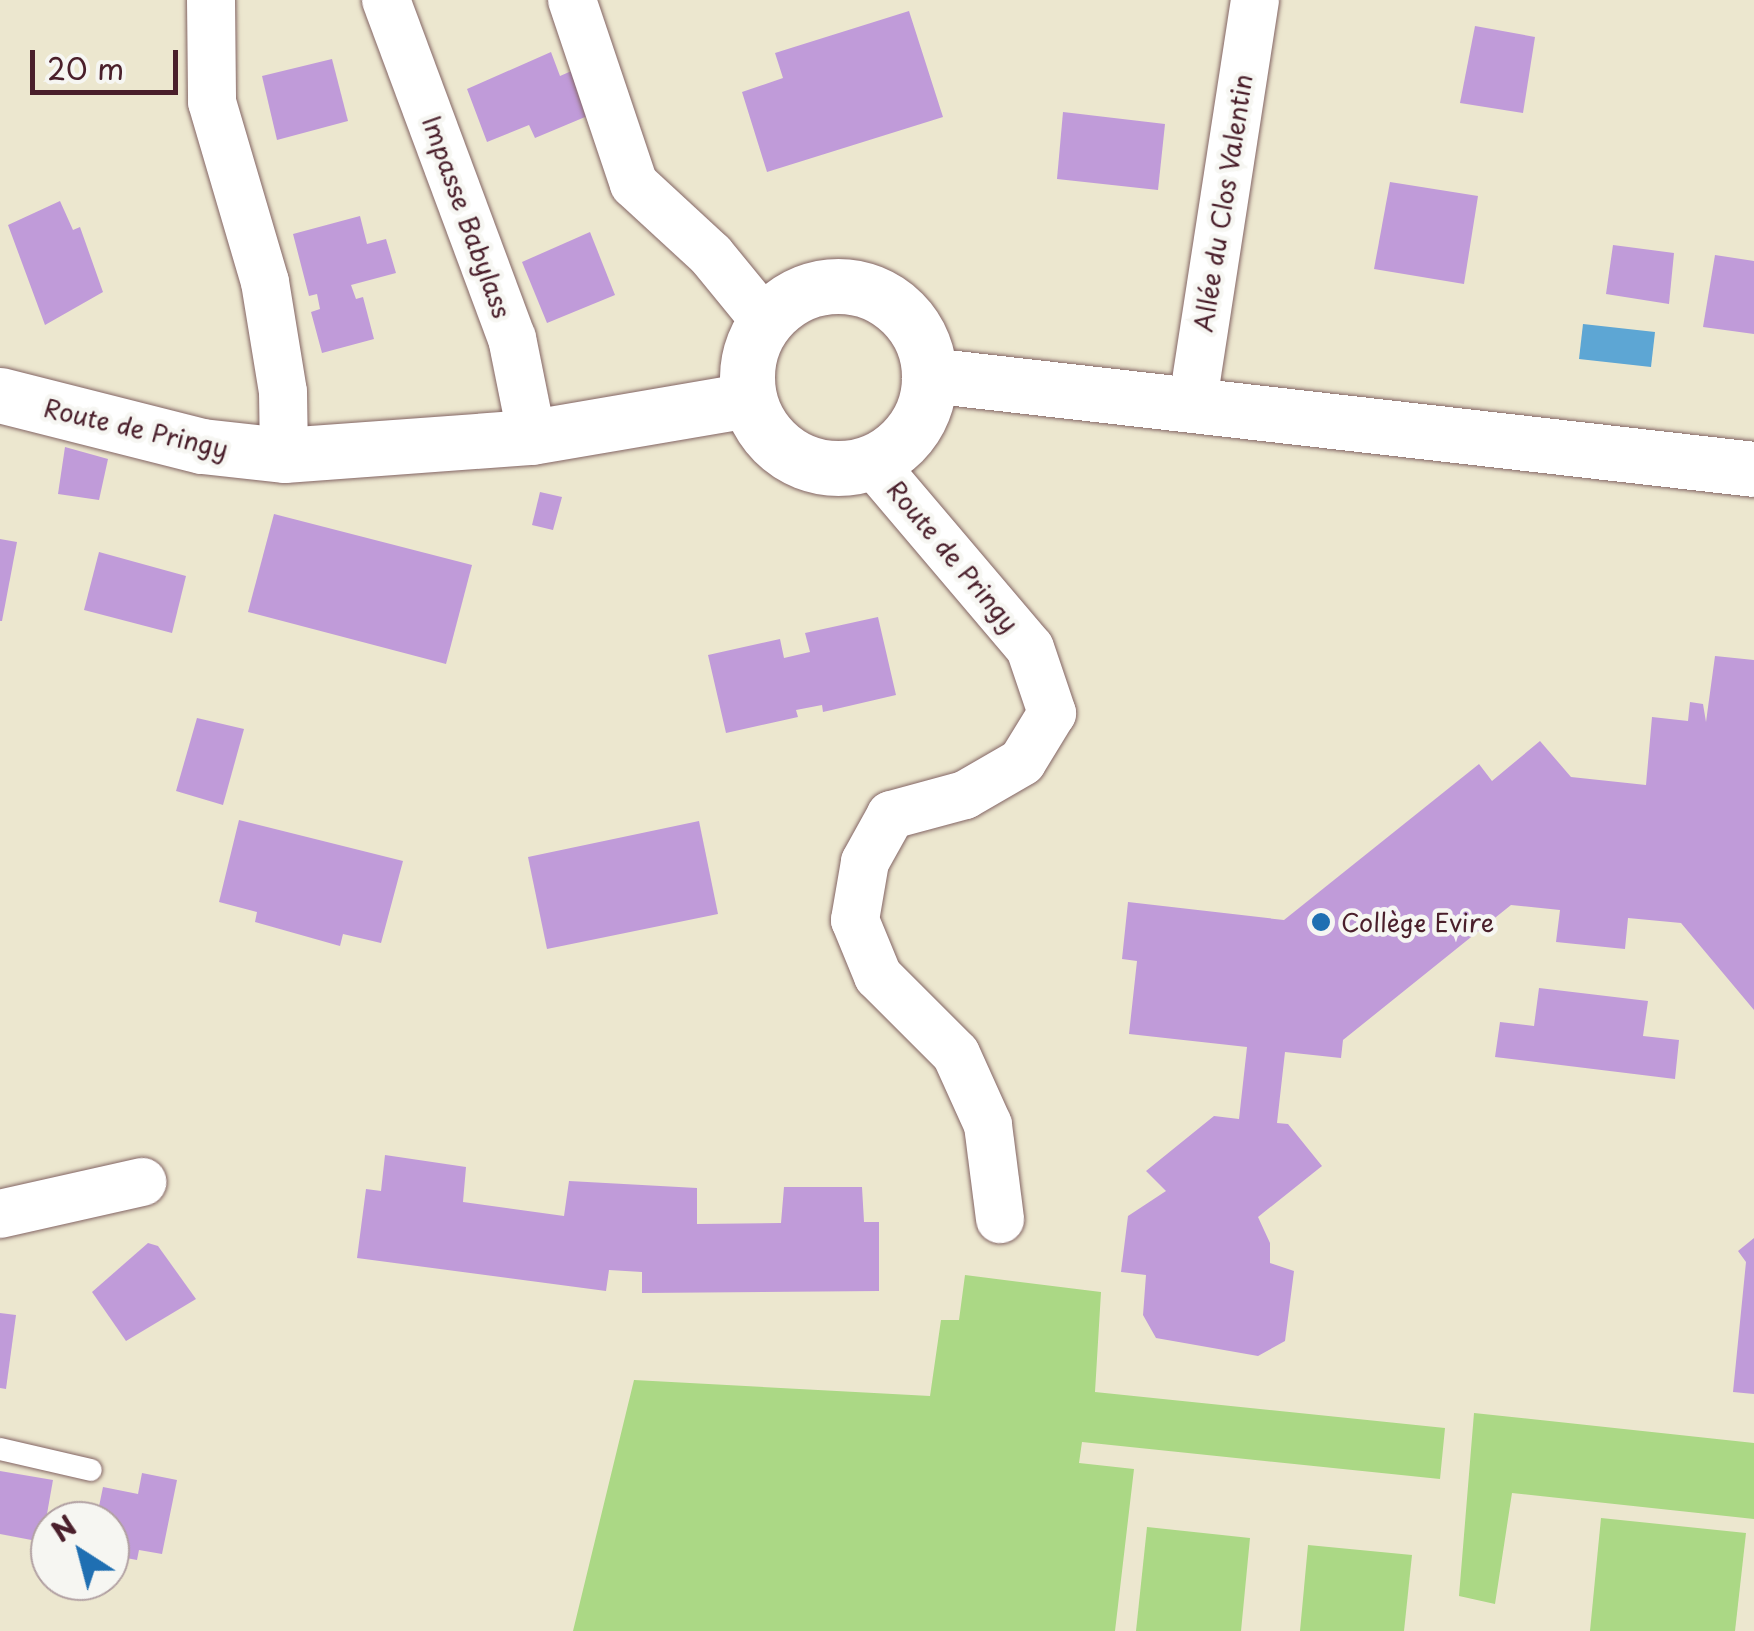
<!DOCTYPE html>
<html>
<head>
<meta charset="utf-8">
<style>
  body { margin:0 }
  #map { position:relative; width:1754px; height:1631px; overflow:hidden; background:#ece7cf; font-family:"Playpen Sans",sans-serif }
  div>[style] { position:absolute }
  .green>* { inset:0; background:#abd885 }
  .water>* { inset:0; background:#5da6d4 }
  .building>* { inset:0; background:#c09bd9 }
  .roads { filter:drop-shadow(0 0 2px #836564) drop-shadow(0 0 2px #836564) }
  .service>* { height:22px; margin:-11px; padding:0 11px; transform-origin:11px; border-radius:11px; background:#fff }
  .minor>* { height:48px; margin:-24px; padding:0 24px; transform-origin:24px; border-radius:24px; background:#fff }
  .tertiary>* { height:55px; margin:-27.5px; padding:0 27.5px; transform-origin:27.5px; border-radius:27.5px; background:#fff }
  .tertiary>.ring { margin:-27.5px; padding:0; box-sizing:content-box; background:none; border:55px solid #fff; border-radius:50% }
  .dots>* { width:28px; height:28px; translate:-50% -50%; box-sizing:border-box; border:5px solid #f6f6f2; border-radius:50% }
  span { translate:-50% -50%; white-space:nowrap; text-align:center; line-height:1.15; -webkit-text-stroke:9px #f6f6f2; paint-order:stroke }
  .street-label { font-size:25px; color:#4a1f2b }
  .poi-label { font-size:25px; color:#4a1f2b }
  .left { translate:0 -50%; text-align:left }
  .north { position:absolute; left:30px; top:1501px; width:100px; height:100px; box-sizing:border-box; background:#f6f6f2; border:2px solid #b1a0a2; border-radius:50%; rotate:324deg; font-size:28px; font-weight:700; line-height:40px; text-align:center; color:#4a1f2b }
  .north::after { content:''; display:block; margin:auto; width:35px; height:45px; background:#1f6fb2; clip-path:polygon(50% 0,100% 100%,50% 72%,0 100%) }
  .scale { position:absolute; left:30px; top:50px; width:148px; height:45px; box-sizing:border-box; border:5px solid #4a1f2b; border-top:0; padding-left:12px; font-size:30px; line-height:35px; white-space:nowrap; color:#4a1f2b; -webkit-text-stroke:8px #f6f6f2; paint-order:stroke }
</style>
</head>
<body>
<div id="map">
  <div class="green">
    <div style="clip-path:polygon(965px 1275px,1101px 1292px,1095px 1392px,1445px 1428px,1440px 1479px,1082px 1442px,1079px 1463px,1134px 1469px,1115px 1631px,573px 1631px,634px 1380px,930px 1396px,941px 1320px,959px 1320px)"></div>
    <div style="clip-path:polygon(1474px 1413px,1754px 1443px,1754px 1519px,1512px 1493px,1495px 1604px,1459px 1596px)"></div>
    <div style="clip-path:polygon(1601px 1518px,1746px 1533px,1735px 1631px,1590px 1631px)"></div>
    <div style="clip-path:polygon(1147px 1527px,1250px 1538px,1241px 1631px,1136px 1631px)"></div>
    <div style="clip-path:polygon(1308px 1545px,1412px 1555px,1404px 1631px,1300px 1631px)"></div>
  </div>
  <div class="water">
    <div style="clip-path:polygon(1583px 324px,1655px 332px,1651px 367px,1579px 359px)"></div>
  </div>
  <div class="building">
    <div style="clip-path:polygon(909px 11px,943px 117px,767px 172px,742px 92px,783px 78px,775px 53px)"></div>
    <div style="clip-path:polygon(1475px 26px,1535px 37px,1523px 113px,1460px 103px)"></div>
    <div style="clip-path:polygon(551px 52px,560px 76px,583px 66px,597px 112px,535px 138px,529px 125px,487px 142px,467px 89px)"></div>
    <div style="clip-path:polygon(332px 59px,348px 121px,277px 140px,262px 76px)"></div>
    <div style="clip-path:polygon(1063px 112px,1165px 124px,1158px 190px,1057px 179px)"></div>
    <div style="clip-path:polygon(1390px 182px,1478px 196px,1464px 284px,1374px 269px)"></div>
    <div style="clip-path:polygon(60px 201px,73px 230px,80px 227px,103px 292px,45px 325px,8px 225px)"></div>
    <div style="clip-path:polygon(360px 216px,367px 244px,386px 239px,396px 273px,351px 285px,356px 299px,363px 297px,374px 339px,322px 353px,311px 312px,320px 309px,317px 294px,309px 296px,293px 234px)"></div>
    <div style="clip-path:polygon(590px 232px,615px 295px,547px 323px,522px 262px)"></div>
    <div style="clip-path:polygon(1613px 245px,1674px 253px,1669px 304px,1606px 294px)"></div>
    <div style="clip-path:polygon(1715px 255px,1754px 261px,1754px 334px,1703px 327px)"></div>
    <div style="clip-path:polygon(65px 447px,108px 459px,99px 500px,58px 494px)"></div>
    <div style="clip-path:polygon(540px 492px,562px 497px,553px 530px,532px 525px)"></div>
    <div style="clip-path:polygon(274px 514px,472px 565px,446px 664px,248px 612px)"></div>
    <div style="clip-path:polygon(0 539px,17px 542px,2px 621px,0 621px)"></div>
    <div style="clip-path:polygon(99px 552px,186px 576px,172px 633px,84px 610px)"></div>
    <div style="clip-path:polygon(878px 617px,896px 695px,823px 712px,822px 705px,796px 710px,798px 717px,726px 733px,708px 655px,780px 639px,784px 658px,810px 652px,805px 633px)"></div>
    <div style="clip-path:polygon(1715px 656px,1754px 660px,1754px 1010px,1681px 923px,1628px 918px,1625px 949px,1556px 942px,1560px 910px,1511px 905px,1343px 1040px,1341px 1058px,1285px 1052px,1277px 1123px,1288px 1124px,1322px 1166px,1258px 1217px,1270px 1243px,1270px 1263px,1294px 1271px,1285px 1341px,1258px 1356px,1156px 1338px,1143px 1315px,1146px 1275px,1121px 1272px,1128px 1216px,1166px 1191px,1146px 1171px,1214px 1116px,1239px 1119px,1247px 1047px,1129px 1034px,1137px 961px,1122px 959px,1128px 902px,1284px 920px,1479px 764px,1492px 781px,1540px 741px,1571px 777px,1646px 785px,1652px 717px,1688px 721px,1690px 702px,1703px 704px,1706px 722px)"></div>
    <div style="clip-path:polygon(197px 718px,244px 729px,223px 805px,176px 791px)"></div>
    <div style="clip-path:polygon(239px 820px,403px 861px,381px 943px,343px 934px,340px 946px,255px 922px,257px 912px,219px 902px)"></div>
    <div style="clip-path:polygon(699px 821px,718px 914px,547px 949px,528px 857px)"></div>
    <div style="clip-path:polygon(1539px 988px,1648px 1001px,1643px 1036px,1679px 1040px,1675px 1079px,1495px 1057px,1500px 1022px,1534px 1026px)"></div>
    <div style="clip-path:polygon(385px 1155px,466px 1167px,463px 1202px,564px 1216px,569px 1181px,697px 1188px,697px 1224px,781px 1223px,784px 1187px,862px 1187px,864px 1222px,879px 1222px,879px 1291px,642px 1293px,642px 1272px,609px 1270px,606px 1291px,357px 1258px,366px 1189px,381px 1191px)"></div>
    <div style="clip-path:polygon(1754px 1238px,1754px 1394px,1733px 1392px,1746px 1262px,1738px 1251px)"></div>
    <div style="clip-path:polygon(148px 1243px,158px 1246px,196px 1299px,126px 1341px,92px 1292px)"></div>
    <div style="clip-path:polygon(0 1313px,16px 1315px,6px 1389px,0 1388px)"></div>
    <div style="clip-path:polygon(0 1471px,53px 1480px,42px 1542px,0 1534px)"></div>
    <div style="clip-path:polygon(142px 1473px,177px 1480px,162px 1554px,139px 1550px,137px 1560px,110px 1555px,110px 1521px,96px 1521px,103px 1487px,138px 1494px)"></div>
  </div>
  <div class="roads">
    <div class="service">
      <div style="left:0;top:1449px;width:93px;rotate:13deg"></div>
    </div>
    <div class="minor">
      <div style="left:211px;top:0;width:102px;rotate:89.4deg"></div>
      <div style="left:212px;top:102px;width:188px;rotate:73.6deg"></div>
      <div style="left:265px;top:282px;width:111px;rotate:80.7deg"></div>
      <div style="left:283px;top:392px;width:63px;rotate:89.1deg"></div>
      <div style="left:386px;top:0;width:361px;rotate:69.6deg"></div>
      <div style="left:512px;top:338px;width:101px;rotate:78.6deg"></div>
      <div style="left:572px;top:0;width:194px;rotate:71.4deg"></div>
      <div style="left:634px;top:184px;width:105px;rotate:42.7deg"></div>
      <div style="left:711px;top:255px;width:85px;rotate:50.7deg"></div>
      <div style="left:1192px;top:407px;width:412px;rotate:-81.2deg"></div>
      <div style="left:872px;top:462px;width:244px;rotate:49.7deg"></div>
      <div style="left:1030px;top:648px;width:69px;rotate:71.3deg"></div>
      <div style="left:1052px;top:713px;width:57px;rotate:121.5deg"></div>
      <div style="left:1022px;top:762px;width:66px;rotate:149.9deg"></div>
      <div style="left:965px;top:795px;width:77px;rotate:164.9deg"></div>
      <div style="left:891px;top:815px;width:54px;rotate:119deg"></div>
      <div style="left:865px;top:862px;width:59px;rotate:99.8deg"></div>
      <div style="left:855px;top:920px;width:61px;rotate:67.7deg"></div>
      <div style="left:878px;top:976px;width:110px;rotate:45deg"></div>
      <div style="left:956px;top:1054px;width:78px;rotate:65.7deg"></div>
      <div style="left:988px;top:1125px;width:95px;rotate:82.7deg"></div>
      <div style="left:0;top:1214px;width:146px;rotate:-12.7deg"></div>
    </div>
    <div class="tertiary">
      <div class="ring" style="left:747px;top:286px;width:127px;height:127px"></div>
      <div style="left:929px;top:375px;width:830px;rotate:6.5deg"></div>
      <div style="left:0;top:395px;width:208px;rotate:14.2deg"></div>
      <div style="left:202px;top:446px;width:82px;rotate:6.3deg"></div>
      <div style="left:284px;top:455px;width:249px;rotate:-4.2deg"></div>
      <div style="left:532px;top:437px;width:220px;rotate:-9.7deg"></div>
    </div>
  </div>
  <div class="dots">
    <div style="left:1321px;top:922px;background:#1f6fb2"></div>
  </div>
  <div class="street-label">
    <span style="left:1223px;top:203px;rotate:-81deg">Allée du Clos Valentin</span>
    <span style="left:467px;top:217px;rotate:70deg">Impasse Babylass</span>
    <span style="left:136px;top:428px;rotate:13deg">Route de Pringy</span>
    <span style="left:953px;top:556px;rotate:50deg">Route de Pringy</span>
  </div>
  <div class="poi-label">
    <span class="left" style="left:1341px;top:922px">Collège Evire</span>
  </div>
  <div class="north">N</div>
  <div class="scale">20 m</div>
</div>
</body>
</html>
